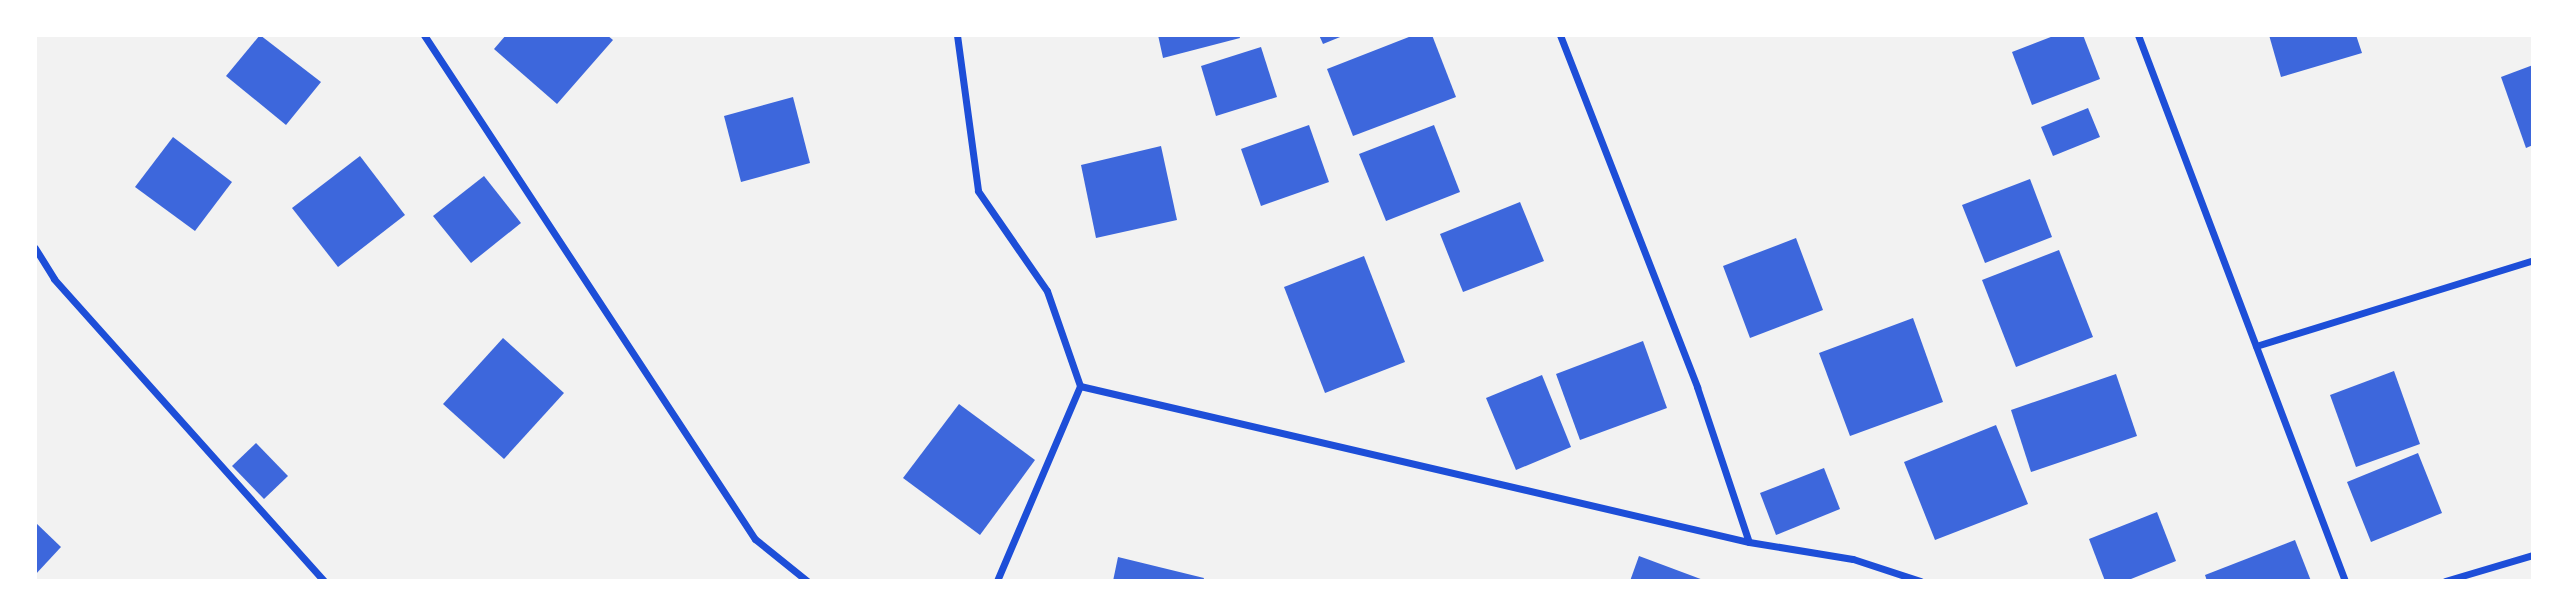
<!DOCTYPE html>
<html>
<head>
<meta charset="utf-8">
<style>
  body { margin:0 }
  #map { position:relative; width:2568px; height:616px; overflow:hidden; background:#f2f2f2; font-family:Merriweather,serif }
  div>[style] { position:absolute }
  .building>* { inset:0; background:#3d67dc }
  .minor>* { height:7px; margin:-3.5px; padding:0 3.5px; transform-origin:3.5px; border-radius:3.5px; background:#1d4ed8 }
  span { translate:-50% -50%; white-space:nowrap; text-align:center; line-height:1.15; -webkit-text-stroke:5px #fff; paint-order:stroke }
  .frame { position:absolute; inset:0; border:37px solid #fff; pointer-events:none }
</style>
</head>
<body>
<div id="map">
  <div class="building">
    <div style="clip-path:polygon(260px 35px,321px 82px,286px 125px,226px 76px)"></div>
    <div style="clip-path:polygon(506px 35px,607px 35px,613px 40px,557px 104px,494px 49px)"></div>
    <div style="clip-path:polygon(1158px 35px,1239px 35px,1240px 38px,1163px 58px)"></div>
    <div style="clip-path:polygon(1319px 35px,1345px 35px,1323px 44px)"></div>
    <div style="clip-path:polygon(1414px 35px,1432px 35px,1456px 97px,1353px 136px,1327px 69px)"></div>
    <div style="clip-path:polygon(2056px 35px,2083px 35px,2100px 79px,2032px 105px,2012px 52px)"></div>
    <div style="clip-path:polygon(2269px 35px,2356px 35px,2362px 53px,2281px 77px)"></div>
    <div style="clip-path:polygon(1261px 47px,1277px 97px,1216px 116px,1201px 66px)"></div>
    <div style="clip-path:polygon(2533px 65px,2533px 145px,2526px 148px,2501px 77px)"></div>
    <div style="clip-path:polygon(793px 97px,810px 163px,741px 182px,724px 116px)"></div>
    <div style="clip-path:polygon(2088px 108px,2100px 137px,2053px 156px,2041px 127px)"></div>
    <div style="clip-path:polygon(1309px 125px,1329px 182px,1261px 206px,1241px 149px)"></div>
    <div style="clip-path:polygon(1434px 125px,1460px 192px,1386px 221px,1359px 154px)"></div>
    <div style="clip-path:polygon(173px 137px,232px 182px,195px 231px,135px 187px)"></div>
    <div style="clip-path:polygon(1161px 146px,1177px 220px,1096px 238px,1081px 165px)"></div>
    <div style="clip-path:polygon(360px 156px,405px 215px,338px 267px,292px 208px)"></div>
    <div style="clip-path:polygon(484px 176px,521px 223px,471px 263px,433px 216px)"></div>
    <div style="clip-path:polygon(2030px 179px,2052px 237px,1985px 263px,1962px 205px)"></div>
    <div style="clip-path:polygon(1520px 202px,1544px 261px,1463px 292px,1440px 234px)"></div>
    <div style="clip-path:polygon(1796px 238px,1823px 310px,1750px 338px,1723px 266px)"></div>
    <div style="clip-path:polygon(2059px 250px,2093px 337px,2016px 367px,1982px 280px)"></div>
    <div style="clip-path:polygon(1364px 256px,1405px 362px,1325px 393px,1284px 287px)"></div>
    <div style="clip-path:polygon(1913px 318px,1943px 402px,1850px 436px,1819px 353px)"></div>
    <div style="clip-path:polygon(503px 338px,564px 393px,504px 459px,443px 404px)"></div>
    <div style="clip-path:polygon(1643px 341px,1667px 408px,1580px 440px,1556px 374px)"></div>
    <div style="clip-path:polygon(2394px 371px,2420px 444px,2356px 467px,2330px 395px)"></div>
    <div style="clip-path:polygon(2116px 374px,2137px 436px,2031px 472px,2011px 410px)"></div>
    <div style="clip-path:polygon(1542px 375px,1571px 447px,1516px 470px,1486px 398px)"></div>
    <div style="clip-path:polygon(959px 404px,1035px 460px,980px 535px,903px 478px)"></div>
    <div style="clip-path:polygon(1996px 425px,2028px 504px,1935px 540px,1904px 462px)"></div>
    <div style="clip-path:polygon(256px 443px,288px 476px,264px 499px,232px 466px)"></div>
    <div style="clip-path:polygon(2418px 453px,2442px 513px,2371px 542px,2347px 482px)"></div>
    <div style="clip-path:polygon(1824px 468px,1840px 509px,1776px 535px,1760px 493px)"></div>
    <div style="clip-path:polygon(2157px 512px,2176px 561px,2126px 581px,2105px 581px,2089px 539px)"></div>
    <div style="clip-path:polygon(35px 522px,61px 547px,35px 575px)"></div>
    <div style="clip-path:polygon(2295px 540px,2311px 581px,2207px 581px,2205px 575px)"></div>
    <div style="clip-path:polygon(1639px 556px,1706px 581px,1630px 581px)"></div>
    <div style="clip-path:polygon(1118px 557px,1204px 578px,1203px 581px,1113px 581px)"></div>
  </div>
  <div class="minor">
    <div style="left:424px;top:35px;width:603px;rotate:56.71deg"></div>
    <div style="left:755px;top:539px;width:67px;rotate:38.9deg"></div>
    <div style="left:957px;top:35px;width:157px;rotate:82.3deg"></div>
    <div style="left:978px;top:191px;width:121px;rotate:55.4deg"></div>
    <div style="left:1047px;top:291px;width:101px;rotate:70.8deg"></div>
    <div style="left:1080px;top:386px;width:212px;rotate:113.1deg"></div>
    <div style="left:1560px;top:35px;width:378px;rotate:68.7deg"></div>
    <div style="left:1697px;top:387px;width:163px;rotate:71.5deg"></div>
    <div style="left:2138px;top:35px;width:584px;rotate:69.24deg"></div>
    <div style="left:35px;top:248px;width:36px;rotate:58deg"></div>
    <div style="left:54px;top:279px;width:405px;rotate:48.2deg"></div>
    <div style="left:2256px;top:346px;width:290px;rotate:-17.2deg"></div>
    <div style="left:1080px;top:386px;width:687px;rotate:13.13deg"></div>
    <div style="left:1749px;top:542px;width:105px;rotate:9.3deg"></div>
    <div style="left:1853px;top:559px;width:71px;rotate:18.2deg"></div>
    <div style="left:2445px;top:581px;width:92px;rotate:-16.5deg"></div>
  </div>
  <div class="frame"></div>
</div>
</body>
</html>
